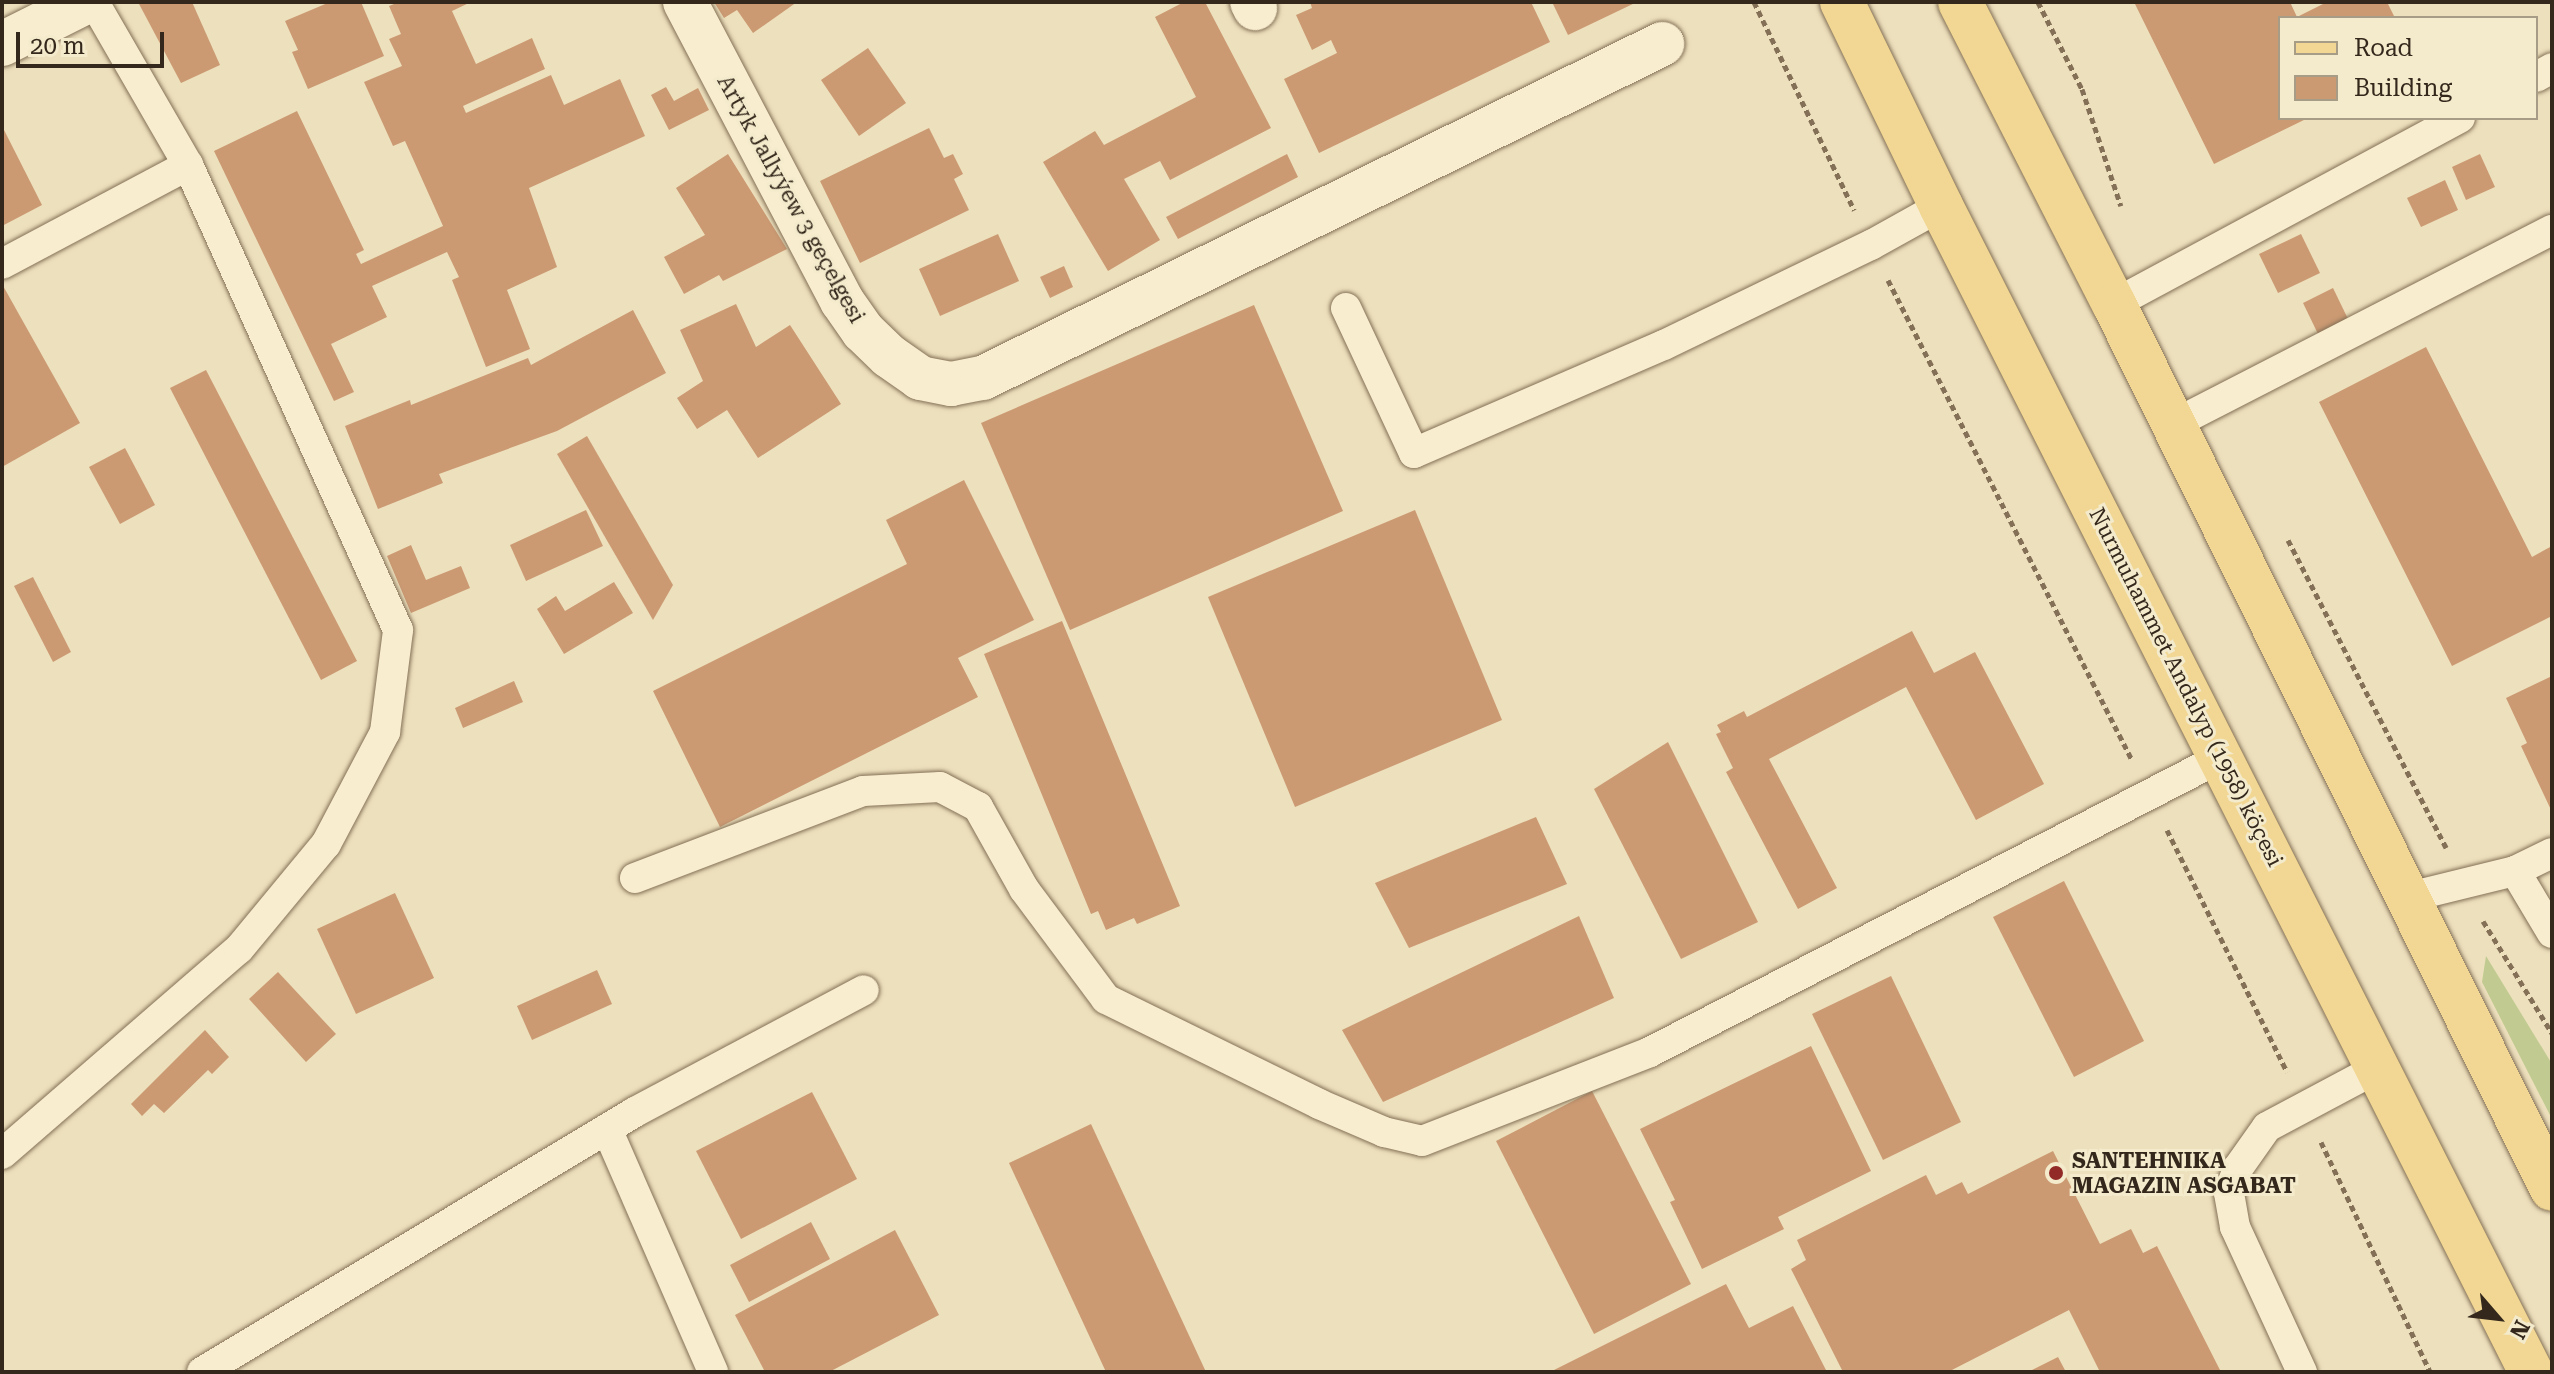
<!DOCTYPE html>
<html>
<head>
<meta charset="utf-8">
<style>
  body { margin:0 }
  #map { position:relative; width:2554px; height:1374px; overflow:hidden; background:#ede0bd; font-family:"Roboto Serif",serif }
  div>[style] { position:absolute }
  .green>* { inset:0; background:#c1ca91 }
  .building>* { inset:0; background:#cb9a73 }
  .path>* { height:5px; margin-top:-2.5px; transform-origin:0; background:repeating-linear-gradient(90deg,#847056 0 6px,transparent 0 10px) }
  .roads { filter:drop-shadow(0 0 2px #847056) drop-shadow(0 0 2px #847056) }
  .lane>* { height:30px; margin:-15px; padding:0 15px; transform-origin:15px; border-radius:15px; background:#f8edcf }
  .street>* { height:44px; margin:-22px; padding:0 22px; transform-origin:22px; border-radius:22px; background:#f8edcf }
  .primary>* { height:44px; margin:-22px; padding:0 22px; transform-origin:22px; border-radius:22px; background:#f1d793 }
  .dots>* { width:22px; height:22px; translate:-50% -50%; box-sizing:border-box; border:4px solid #f4eacc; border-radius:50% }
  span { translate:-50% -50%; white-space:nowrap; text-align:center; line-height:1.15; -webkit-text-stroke:6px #f4eacc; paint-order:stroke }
  .street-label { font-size:22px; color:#33281b }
  .poi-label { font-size:22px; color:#33281b; font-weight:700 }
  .left { translate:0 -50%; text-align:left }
  .frame { position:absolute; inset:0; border:4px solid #33281b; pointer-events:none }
  .legend { position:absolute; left:2278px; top:16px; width:260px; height:104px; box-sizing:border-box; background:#f4eacc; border:2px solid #a79c85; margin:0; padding:10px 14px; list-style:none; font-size:24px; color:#33281b }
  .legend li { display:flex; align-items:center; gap:16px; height:40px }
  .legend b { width:40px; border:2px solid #a79c85 }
  .north { position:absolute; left:2458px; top:1278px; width:80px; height:80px; -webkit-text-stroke:6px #f4eacc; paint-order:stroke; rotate:118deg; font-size:22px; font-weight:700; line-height:32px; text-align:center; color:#33281b }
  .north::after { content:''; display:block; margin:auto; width:28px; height:36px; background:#33281b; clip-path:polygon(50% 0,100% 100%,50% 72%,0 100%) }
  .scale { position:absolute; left:16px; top:32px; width:148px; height:36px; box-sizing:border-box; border:4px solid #33281b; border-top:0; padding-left:10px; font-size:24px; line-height:28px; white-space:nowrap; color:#33281b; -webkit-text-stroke:6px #f4eacc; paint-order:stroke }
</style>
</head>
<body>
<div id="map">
  <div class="green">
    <div style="clip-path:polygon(2486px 956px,2552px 1064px,2552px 1119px,2482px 982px)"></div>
  </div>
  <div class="building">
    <div style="clip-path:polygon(138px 2px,192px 2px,220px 65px,181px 83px)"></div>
    <div style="clip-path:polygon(330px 2px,361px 2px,384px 56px,308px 89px,292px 52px,298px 50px,285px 21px)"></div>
    <div style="clip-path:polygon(399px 2px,471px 2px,452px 11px,476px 64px,532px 38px,545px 69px,463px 106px,466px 113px,551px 75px,564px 105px,620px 79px,645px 136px,529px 188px,557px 267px,507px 290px,530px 349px,486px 367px,452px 280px,459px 277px,447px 252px,372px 286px,387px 317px,331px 344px,354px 392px,334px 401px,214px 151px,297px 111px,364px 250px,356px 254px,361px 264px,443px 226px,405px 141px,393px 146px,364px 82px,402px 66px,389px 39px,401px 34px,389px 6px)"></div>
    <div style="clip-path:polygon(714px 2px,747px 3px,797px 2px,753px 33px,737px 10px,724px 18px)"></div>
    <div style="clip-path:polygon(1184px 2px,1205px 2px,1271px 128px,1170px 180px,1160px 161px,1124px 179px,1160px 240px,1108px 271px,1043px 162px,1095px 131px,1104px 145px,1196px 97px,1155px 17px)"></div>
    <div style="clip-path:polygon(1310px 2px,1531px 2px,1550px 42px,1319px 153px,1284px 79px,1337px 53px,1331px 40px,1312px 50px,1296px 15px,1312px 8px)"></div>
    <div style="clip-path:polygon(1552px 2px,1637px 2px,1568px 35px)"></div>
    <div style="clip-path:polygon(2134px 2px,2290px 2px,2297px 17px,2327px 2px,2387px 2px,2395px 18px,2280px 18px,2280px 118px,2308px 118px,2214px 164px)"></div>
    <div style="clip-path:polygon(868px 48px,906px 103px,859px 136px,821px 80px)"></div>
    <div style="clip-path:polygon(666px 87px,674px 101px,698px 88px,709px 110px,669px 130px,651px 95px)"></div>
    <div style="clip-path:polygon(2px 126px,42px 205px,2px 226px)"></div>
    <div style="clip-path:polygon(929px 128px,944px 158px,953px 154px,963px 174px,954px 179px,969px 210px,860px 263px,820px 181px)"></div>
    <div style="clip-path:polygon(728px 154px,787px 249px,723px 281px,719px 275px,684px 294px,664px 257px,705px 235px,676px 188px)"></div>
    <div style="clip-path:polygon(1287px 154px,1298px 177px,1178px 239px,1166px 217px)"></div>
    <div style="clip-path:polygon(2480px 154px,2495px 187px,2466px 200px,2452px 167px)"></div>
    <div style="clip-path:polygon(2445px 180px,2458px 210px,2421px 227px,2407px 198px)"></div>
    <div style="clip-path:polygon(998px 234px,1019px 281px,940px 316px,919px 269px)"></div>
    <div style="clip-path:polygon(2301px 234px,2320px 273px,2278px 293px,2259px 254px)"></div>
    <div style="clip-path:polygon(1064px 266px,1073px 287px,1050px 298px,1040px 277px)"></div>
    <div style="clip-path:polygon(2px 284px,80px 423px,2px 467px)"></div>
    <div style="clip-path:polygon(2333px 288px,2349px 321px,2319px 336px,2303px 303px)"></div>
    <div style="clip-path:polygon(736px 304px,756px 347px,790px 325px,841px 404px,758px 458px,727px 410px,697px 429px,677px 398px,703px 381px,680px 330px)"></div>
    <div style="clip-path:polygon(1254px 305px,1343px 511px,1070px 630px,981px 423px)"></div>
    <div style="clip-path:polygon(633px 310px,666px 373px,557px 431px,439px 474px,443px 483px,378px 509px,345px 426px,410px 400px,411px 405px,528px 358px,531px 365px)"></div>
    <div style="clip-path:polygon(2426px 347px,2532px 557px,2552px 546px,2552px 616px,2452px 666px,2319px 402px)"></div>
    <div style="clip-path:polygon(206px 370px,357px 661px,321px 680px,170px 388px)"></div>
    <div style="clip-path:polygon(587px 436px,673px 585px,653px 620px,557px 454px)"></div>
    <div style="clip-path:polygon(125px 448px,155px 505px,120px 524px,89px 467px)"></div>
    <div style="clip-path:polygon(964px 480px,1034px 620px,958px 658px,978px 697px,720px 827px,653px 691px,907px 564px,886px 520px)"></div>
    <div style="clip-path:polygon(586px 510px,603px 546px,526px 581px,510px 545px)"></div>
    <div style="clip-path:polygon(1415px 510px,1502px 720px,1295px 807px,1208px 597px)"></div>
    <div style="clip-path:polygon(411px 545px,426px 580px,461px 566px,470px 588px,411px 613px,387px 556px)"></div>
    <div style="clip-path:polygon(33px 577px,71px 652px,53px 662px,14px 586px)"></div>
    <div style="clip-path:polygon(614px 582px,633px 613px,564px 654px,537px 609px,556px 596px,565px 611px)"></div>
    <div style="clip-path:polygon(1062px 621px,1180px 906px,1137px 924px,1134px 918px,1106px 930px,1098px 911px,1091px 914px,984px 654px)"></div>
    <div style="clip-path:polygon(1912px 631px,1934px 673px,1975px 652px,2044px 784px,1976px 820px,1906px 687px,1769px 759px,1837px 888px,1798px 909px,1726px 772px,1733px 768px,1716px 734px,1721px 732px,1717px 725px,1744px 711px,1747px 717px)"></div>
    <div style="clip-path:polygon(2552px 676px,2552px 812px,2521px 746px,2527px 743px,2506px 698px)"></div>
    <div style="clip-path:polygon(514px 681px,523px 702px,463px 728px,455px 708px)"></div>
    <div style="clip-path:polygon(1668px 742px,1758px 922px,1681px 959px,1594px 789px)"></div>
    <div style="clip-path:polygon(1536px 817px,1567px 884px,1409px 948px,1375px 883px)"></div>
    <div style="clip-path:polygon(2064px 881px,2144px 1041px,2074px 1077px,1993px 917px)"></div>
    <div style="clip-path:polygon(395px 893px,434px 978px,356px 1014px,317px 929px)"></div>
    <div style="clip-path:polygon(1579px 916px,1614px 998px,1383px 1102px,1342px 1030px)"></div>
    <div style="clip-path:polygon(597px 970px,612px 1004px,532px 1040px,517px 1006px)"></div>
    <div style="clip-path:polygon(278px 972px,336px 1034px,306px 1062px,249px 999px)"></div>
    <div style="clip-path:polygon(1891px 976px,1961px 1122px,1883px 1160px,1812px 1014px)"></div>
    <div style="clip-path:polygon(205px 1030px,229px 1057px,212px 1074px,208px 1070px,164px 1113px,154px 1104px,142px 1116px,131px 1104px)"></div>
    <div style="clip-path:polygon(1811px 1046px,1871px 1171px,1778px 1217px,1784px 1229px,1702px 1269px,1670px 1202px,1675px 1200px,1640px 1129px)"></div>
    <div style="clip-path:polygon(1592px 1091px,1691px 1284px,1594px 1334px,1496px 1141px)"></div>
    <div style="clip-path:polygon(812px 1092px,857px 1179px,741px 1239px,696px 1151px)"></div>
    <div style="clip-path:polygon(1091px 1124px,1206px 1372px,1106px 1372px,1009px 1163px)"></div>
    <div style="clip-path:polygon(2053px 1151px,2100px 1244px,2131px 1229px,2143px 1253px,2157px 1246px,2221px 1372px,2100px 1372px,2069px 1310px,1948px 1372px,1843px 1372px,1791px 1269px,1806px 1260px,1797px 1240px,1926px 1175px,1936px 1195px,1962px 1182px,1968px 1194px)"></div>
    <div style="clip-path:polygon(811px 1222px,830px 1259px,749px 1302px,730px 1265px)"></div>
    <div style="clip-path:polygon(895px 1230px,939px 1315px,829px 1372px,765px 1372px,735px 1315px)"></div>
    <div style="clip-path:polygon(1726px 1284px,1749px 1328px,1793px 1306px,1827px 1372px,1550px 1372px)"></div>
    <div style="clip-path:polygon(2058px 1357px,2066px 1372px,2028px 1372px)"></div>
  </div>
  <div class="path">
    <div style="left:1754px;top:2px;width:231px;rotate:64.3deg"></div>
    <div style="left:2038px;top:2px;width:97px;rotate:63.2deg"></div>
    <div style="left:2082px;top:89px;width:123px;rotate:71.6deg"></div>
    <div style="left:1888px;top:280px;width:538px;rotate:63.05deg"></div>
    <div style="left:2288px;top:540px;width:346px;rotate:62.8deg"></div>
    <div style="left:2167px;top:830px;width:270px;rotate:63.6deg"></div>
    <div style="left:2483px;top:921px;width:132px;rotate:58.4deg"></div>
    <div style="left:2321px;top:1142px;width:255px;rotate:64.6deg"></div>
  </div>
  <div class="roads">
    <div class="lane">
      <div style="left:2536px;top:77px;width:18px;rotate:-29deg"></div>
      <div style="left:2px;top:264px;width:211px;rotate:-28deg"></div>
      <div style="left:2114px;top:304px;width:393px;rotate:-28.3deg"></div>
      <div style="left:1346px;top:308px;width:160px;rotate:64.9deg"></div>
      <div style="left:1414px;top:453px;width:272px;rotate:-23.4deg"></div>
      <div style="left:1664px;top:345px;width:230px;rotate:-25.8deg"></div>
      <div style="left:1871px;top:245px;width:80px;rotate:-29.1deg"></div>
      <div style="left:2172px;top:425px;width:427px;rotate:-27.2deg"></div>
      <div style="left:2515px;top:871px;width:41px;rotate:-25.9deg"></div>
      <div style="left:635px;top:878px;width:244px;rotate:-20.9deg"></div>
      <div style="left:863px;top:791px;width:77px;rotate:-3deg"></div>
      <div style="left:940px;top:787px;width:43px;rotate:27.8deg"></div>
      <div style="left:978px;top:807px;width:94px;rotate:60.7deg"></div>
      <div style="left:1024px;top:889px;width:137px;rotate:53.3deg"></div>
      <div style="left:1106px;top:999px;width:237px;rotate:26.2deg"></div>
      <div style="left:1319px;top:1104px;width:71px;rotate:23.3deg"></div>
      <div style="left:1384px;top:1132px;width:39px;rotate:13deg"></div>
      <div style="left:1422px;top:1141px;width:245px;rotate:-21.3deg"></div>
      <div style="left:1650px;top:1052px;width:644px;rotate:-27.28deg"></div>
      <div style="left:2409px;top:897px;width:109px;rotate:-13.8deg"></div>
      <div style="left:2515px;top:871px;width:72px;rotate:59.2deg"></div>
      <div style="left:607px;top:1129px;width:265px;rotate:66.4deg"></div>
      <div style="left:2px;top:1154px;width:313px;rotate:-40.9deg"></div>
      <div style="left:239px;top:949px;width:136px;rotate:-50.4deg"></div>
      <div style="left:326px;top:844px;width:127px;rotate:-62.2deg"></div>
      <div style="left:385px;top:732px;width:103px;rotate:-82.7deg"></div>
      <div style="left:398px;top:630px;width:510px;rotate:-114.3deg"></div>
      <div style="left:188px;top:165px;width:188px;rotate:-120deg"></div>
      <div style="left:202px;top:1372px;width:505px;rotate:-30.98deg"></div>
      <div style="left:635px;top:1112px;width:259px;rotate:-28deg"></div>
      <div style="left:2302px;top:1372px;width:160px;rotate:-114.8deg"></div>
      <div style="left:2235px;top:1227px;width:35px;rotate:-100deg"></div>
      <div style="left:2229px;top:1193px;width:27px;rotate:-70deg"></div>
      <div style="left:2238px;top:1168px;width:50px;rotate:-54.7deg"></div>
      <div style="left:2267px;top:1127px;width:126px;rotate:-28deg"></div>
    </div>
    <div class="street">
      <div style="left:685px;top:2px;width:338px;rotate:62.3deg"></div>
      <div style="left:842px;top:301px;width:37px;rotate:55deg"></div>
      <div style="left:863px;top:331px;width:36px;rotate:44deg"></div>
      <div style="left:889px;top:356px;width:38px;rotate:35deg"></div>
      <div style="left:920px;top:378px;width:32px;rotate:11deg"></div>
      <div style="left:951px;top:384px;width:33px;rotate:-11deg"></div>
      <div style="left:983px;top:378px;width:757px;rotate:-26.19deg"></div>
      <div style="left:1252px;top:2px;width:7px;rotate:63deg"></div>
      <div style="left:2px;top:44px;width:94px;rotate:-26.6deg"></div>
    </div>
    <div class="primary">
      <div style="left:1842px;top:2px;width:227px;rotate:64.1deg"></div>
      <div style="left:1941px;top:206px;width:1307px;rotate:63.16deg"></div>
      <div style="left:1960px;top:2px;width:339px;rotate:63deg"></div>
      <div style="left:2114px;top:304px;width:987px;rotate:63.67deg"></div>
    </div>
  </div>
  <div class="dots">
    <div style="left:2056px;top:1173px;background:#922a27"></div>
  </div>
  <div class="street-label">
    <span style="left:791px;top:199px;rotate:61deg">Artyk Jallyýew 3 geçelgesi</span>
    <span style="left:2186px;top:687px;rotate:63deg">Nurmuhammet Andalyp (1958) köçesi</span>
  </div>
  <div class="poi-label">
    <span class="left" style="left:2072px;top:1173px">SANTEHNIKA<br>MAGAZIN ASGABAT</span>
  </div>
  <div class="frame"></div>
  <ul class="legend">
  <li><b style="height:10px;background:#f1d793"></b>Road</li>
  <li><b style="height:22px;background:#cb9a73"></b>Building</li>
  </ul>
  <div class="north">N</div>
  <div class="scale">20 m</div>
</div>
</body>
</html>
